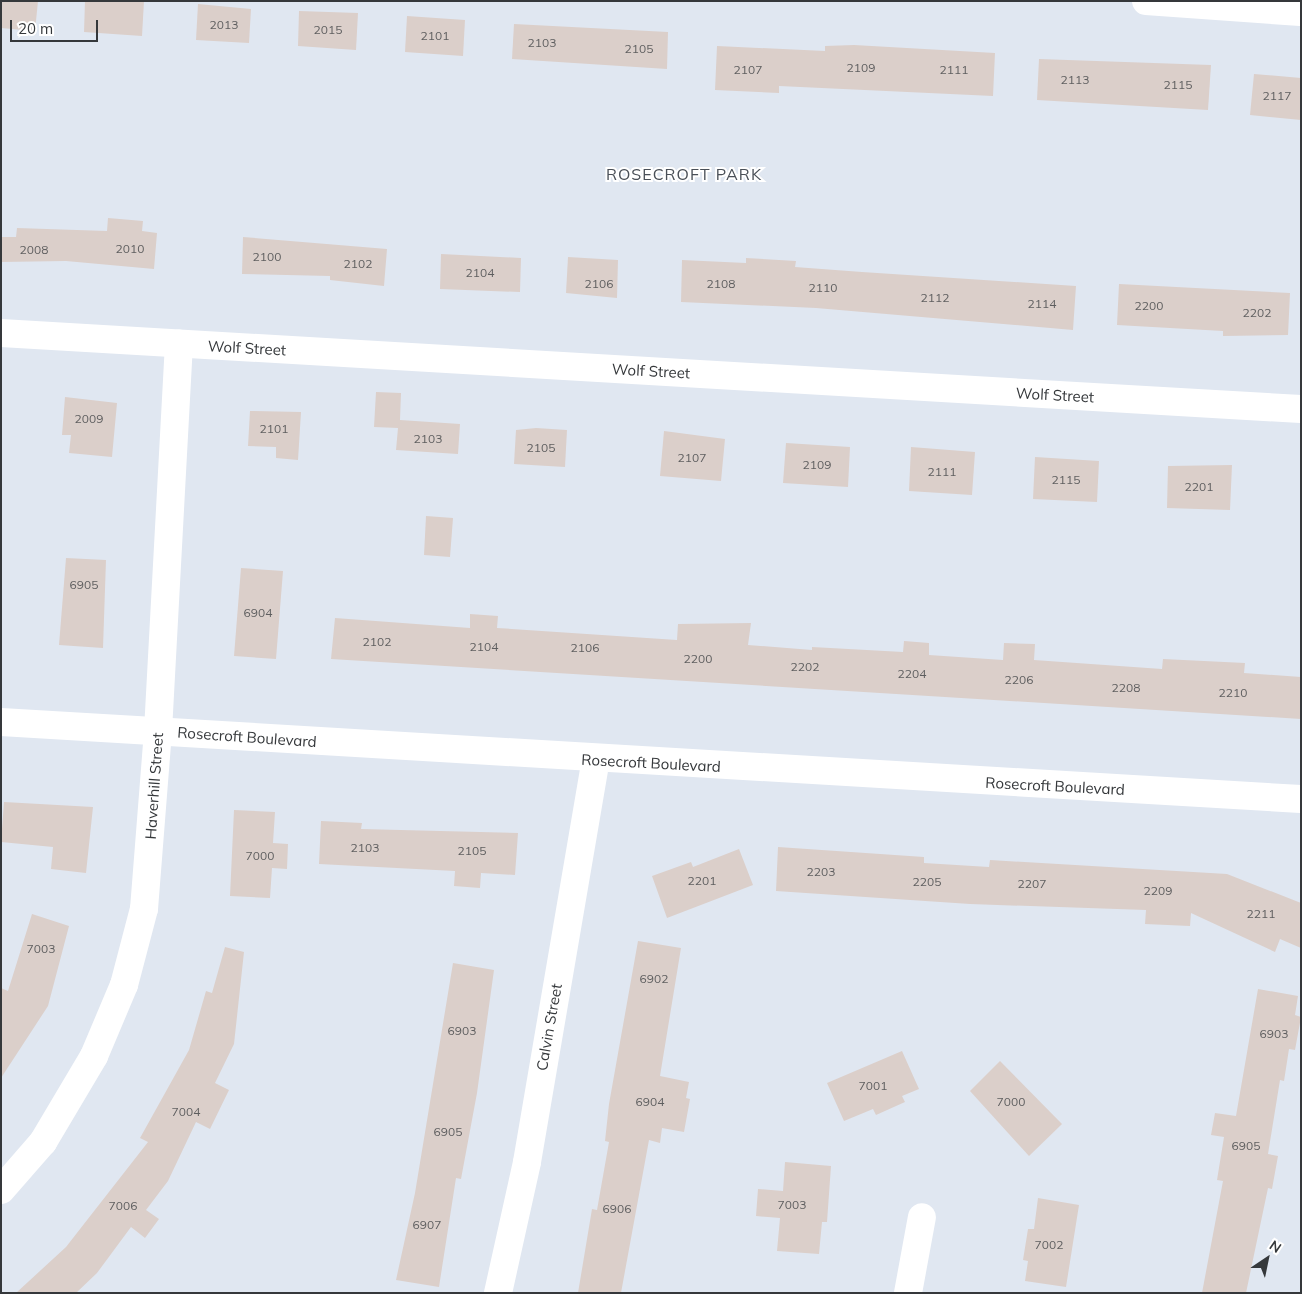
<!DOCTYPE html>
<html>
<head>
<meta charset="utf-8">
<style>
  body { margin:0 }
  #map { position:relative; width:1302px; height:1294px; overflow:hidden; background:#e0e7f1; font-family:Mulish,sans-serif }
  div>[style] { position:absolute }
  .building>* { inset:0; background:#dbcfca }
  .minor>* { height:28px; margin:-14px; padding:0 14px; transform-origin:14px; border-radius:14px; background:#fff }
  span { translate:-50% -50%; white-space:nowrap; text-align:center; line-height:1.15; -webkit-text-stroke:4px #fff; paint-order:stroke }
  .number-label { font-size:12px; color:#5e5e5f }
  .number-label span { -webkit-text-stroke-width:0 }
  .street-label { font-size:15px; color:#35383b }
  .neighbourhood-label { font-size:16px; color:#494f57; letter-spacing:1px }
  .frame { position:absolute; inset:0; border:2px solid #35383b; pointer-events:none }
  .north { position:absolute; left:1242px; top:1234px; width:50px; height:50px; -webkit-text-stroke:4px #fff; paint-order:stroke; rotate:34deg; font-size:14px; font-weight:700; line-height:20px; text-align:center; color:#35383b }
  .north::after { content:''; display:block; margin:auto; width:18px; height:22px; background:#35383b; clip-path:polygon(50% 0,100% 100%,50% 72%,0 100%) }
  .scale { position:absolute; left:10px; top:20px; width:88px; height:22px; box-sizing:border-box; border:2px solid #35383b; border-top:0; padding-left:6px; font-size:15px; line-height:18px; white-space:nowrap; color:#35383b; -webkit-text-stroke:4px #fff; paint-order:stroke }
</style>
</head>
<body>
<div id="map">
  <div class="building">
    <div style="clip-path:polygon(1px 1px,38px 1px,35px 31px,1px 28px)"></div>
    <div style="clip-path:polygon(85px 1px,144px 1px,142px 36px,84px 32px)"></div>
    <div style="clip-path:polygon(198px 4px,251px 9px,249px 43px,196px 40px)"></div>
    <div style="clip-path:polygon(299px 11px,358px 13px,356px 50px,298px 46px)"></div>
    <div style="clip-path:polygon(407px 16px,465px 20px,463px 56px,405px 52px)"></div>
    <div style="clip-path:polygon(514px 24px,668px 32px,667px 69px,512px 59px)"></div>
    <div style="clip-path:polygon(854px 45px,995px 53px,993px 96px,779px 86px,779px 93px,715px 90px,717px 46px,825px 51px,825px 46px)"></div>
    <div style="clip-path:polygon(1039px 59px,1211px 65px,1208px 110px,1037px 100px)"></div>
    <div style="clip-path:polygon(1254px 74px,1301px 78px,1301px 120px,1250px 115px)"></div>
    <div style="clip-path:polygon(108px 218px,143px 221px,142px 231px,157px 233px,154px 269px,66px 261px,1px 262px,1px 237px,16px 237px,17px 228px,107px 231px)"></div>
    <div style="clip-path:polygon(243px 237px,387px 249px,384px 286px,330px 280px,330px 276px,242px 274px)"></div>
    <div style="clip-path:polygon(441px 254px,521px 258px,520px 292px,440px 289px)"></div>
    <div style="clip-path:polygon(568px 257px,618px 260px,617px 298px,566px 293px)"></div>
    <div style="clip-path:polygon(746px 258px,796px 261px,795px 267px,862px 272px,1076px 286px,1073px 330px,816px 308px,681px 302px,682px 260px,746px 263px)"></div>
    <div style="clip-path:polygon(1119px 284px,1290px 293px,1288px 335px,1223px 336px,1223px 331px,1117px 325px)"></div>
    <div style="clip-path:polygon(376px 392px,401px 393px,400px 420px,460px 424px,458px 454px,396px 450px,398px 428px,374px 427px)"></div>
    <div style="clip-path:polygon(65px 397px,117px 403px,112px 457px,69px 453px,71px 435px,62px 435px)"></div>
    <div style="clip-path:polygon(250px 411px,301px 412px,298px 460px,276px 458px,276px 447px,248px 446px)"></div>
    <div style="clip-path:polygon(536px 428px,567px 430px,565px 467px,514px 464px,516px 430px)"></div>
    <div style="clip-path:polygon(664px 431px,725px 439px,721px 481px,660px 476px)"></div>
    <div style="clip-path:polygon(786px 443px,850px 447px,848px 487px,783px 483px)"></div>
    <div style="clip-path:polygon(911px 447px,975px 452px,972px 495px,909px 491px)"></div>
    <div style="clip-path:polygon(1035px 457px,1099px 461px,1097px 502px,1033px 499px)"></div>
    <div style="clip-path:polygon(1232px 465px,1230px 510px,1167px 508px,1168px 466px)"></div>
    <div style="clip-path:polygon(426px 516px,453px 518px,450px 557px,424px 555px)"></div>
    <div style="clip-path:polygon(66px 558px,106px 560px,103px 648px,59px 645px)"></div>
    <div style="clip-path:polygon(241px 568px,283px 571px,276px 659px,234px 656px)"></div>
    <div style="clip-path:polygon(470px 614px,498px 616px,497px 628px,677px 640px,678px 624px,751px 623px,748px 645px,812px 650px,812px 647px,903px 652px,904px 641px,929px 643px,929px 655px,1003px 660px,1004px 643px,1035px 644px,1034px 660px,1162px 669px,1163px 659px,1245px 663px,1244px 673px,1301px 677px,1301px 719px,331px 659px,335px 618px,470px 628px)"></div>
    <div style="clip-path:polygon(4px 802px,93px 807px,86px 873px,51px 869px,53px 847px,1px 842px)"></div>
    <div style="clip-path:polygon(234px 810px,275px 812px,273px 843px,288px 844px,287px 869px,272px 868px,270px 898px,230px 896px)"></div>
    <div style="clip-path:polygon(321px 821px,362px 823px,361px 829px,518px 833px,515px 875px,481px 873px,480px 888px,454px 886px,455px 871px,319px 864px)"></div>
    <div style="clip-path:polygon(778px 847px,924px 857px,924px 863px,989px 867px,990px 860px,1227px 874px,1301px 903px,1301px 948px,1280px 939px,1275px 952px,1191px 913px,1190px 926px,1145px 924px,1146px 910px,970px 904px,776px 891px)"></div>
    <div style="clip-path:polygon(739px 849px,753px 885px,667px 918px,652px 876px,691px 862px,693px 867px)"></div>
    <div style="clip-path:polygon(32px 914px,69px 926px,48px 1006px,1px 1078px,1px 988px,8px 991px)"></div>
    <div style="clip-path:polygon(638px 941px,681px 948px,660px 1076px,689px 1082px,686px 1098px,690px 1099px,684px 1132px,662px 1128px,660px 1143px,649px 1140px,621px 1293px,578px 1293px,592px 1209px,597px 1210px,609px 1142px,605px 1141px,609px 1104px)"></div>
    <div style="clip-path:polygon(225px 947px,244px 952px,234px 1044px,215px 1083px,229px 1090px,210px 1129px,196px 1122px,168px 1181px,146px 1210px,159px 1219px,145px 1238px,131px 1227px,97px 1273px,76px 1293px,16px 1293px,66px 1247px,148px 1142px,140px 1138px,189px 1050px,206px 991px,212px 993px)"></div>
    <div style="clip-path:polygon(453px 963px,494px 970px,477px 1093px,461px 1179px,456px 1178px,439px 1287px,396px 1280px,415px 1193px)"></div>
    <div style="clip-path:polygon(1258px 989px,1298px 996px,1295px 1015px,1301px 1017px,1295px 1050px,1289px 1049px,1284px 1081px,1280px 1080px,1268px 1154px,1278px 1156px,1272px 1189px,1268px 1188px,1246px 1293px,1202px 1293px,1223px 1181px,1217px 1180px,1224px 1137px,1211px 1135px,1215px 1113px,1236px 1116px)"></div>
    <div style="clip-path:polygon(902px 1051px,919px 1089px,902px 1096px,905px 1102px,876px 1115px,873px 1109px,844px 1121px,827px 1083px)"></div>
    <div style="clip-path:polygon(1000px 1061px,1062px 1124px,1029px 1156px,970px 1091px)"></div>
    <div style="clip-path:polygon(785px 1162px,831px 1166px,827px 1222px,822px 1222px,819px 1254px,777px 1251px,780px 1218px,756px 1216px,758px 1189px,783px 1191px)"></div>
    <div style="clip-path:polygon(1038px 1198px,1079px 1205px,1066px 1287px,1025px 1281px,1028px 1261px,1023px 1260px,1028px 1229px,1034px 1229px)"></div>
  </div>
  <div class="minor">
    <div style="left:1146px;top:1px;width:155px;rotate:4.1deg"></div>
    <div style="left:1px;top:333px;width:1302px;rotate:3.35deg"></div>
    <div style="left:1px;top:722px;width:1302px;rotate:3.39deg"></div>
    <div style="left:1px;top:1190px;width:64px;rotate:-48.8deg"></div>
    <div style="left:43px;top:1142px;width:100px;rotate:-59.3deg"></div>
    <div style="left:94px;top:1056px;width:77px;rotate:-67.1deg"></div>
    <div style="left:124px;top:985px;width:79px;rotate:-75.3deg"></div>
    <div style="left:144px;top:909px;width:179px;rotate:-85.5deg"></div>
    <div style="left:158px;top:731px;width:388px;rotate:-86.9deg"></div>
    <div style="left:498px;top:1293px;width:134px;rotate:-77.5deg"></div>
    <div style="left:527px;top:1162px;width:408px;rotate:-80.3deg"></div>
    <div style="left:908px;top:1293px;width:77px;rotate:-79.6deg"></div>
  </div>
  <div class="number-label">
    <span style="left:224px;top:25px">2013</span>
    <span style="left:328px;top:30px">2015</span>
    <span style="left:435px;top:36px">2101</span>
    <span style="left:542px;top:43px">2103</span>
    <span style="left:639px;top:49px">2105</span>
    <span style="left:861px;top:68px">2109</span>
    <span style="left:748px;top:70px">2107</span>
    <span style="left:954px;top:70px">2111</span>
    <span style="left:1075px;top:80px">2113</span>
    <span style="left:1178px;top:85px">2115</span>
    <span style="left:1277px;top:96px">2117</span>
    <span style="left:130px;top:249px">2010</span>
    <span style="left:34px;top:250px">2008</span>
    <span style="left:267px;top:257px">2100</span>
    <span style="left:358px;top:264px">2102</span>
    <span style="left:480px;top:273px">2104</span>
    <span style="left:599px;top:284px">2106</span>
    <span style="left:721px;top:284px">2108</span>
    <span style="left:823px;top:288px">2110</span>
    <span style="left:935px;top:298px">2112</span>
    <span style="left:1042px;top:304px">2114</span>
    <span style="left:1149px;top:306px">2200</span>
    <span style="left:1257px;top:313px">2202</span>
    <span style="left:89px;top:419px">2009</span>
    <span style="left:274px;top:429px">2101</span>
    <span style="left:428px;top:439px">2103</span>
    <span style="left:541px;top:448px">2105</span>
    <span style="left:692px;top:458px">2107</span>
    <span style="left:817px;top:465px">2109</span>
    <span style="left:942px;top:472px">2111</span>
    <span style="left:1066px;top:480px">2115</span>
    <span style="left:1199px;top:487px">2201</span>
    <span style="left:84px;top:585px">6905</span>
    <span style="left:258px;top:613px">6904</span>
    <span style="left:377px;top:642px">2102</span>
    <span style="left:484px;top:647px">2104</span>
    <span style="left:585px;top:648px">2106</span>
    <span style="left:698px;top:659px">2200</span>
    <span style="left:805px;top:667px">2202</span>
    <span style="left:912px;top:674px">2204</span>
    <span style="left:1019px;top:680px">2206</span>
    <span style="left:1126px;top:688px">2208</span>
    <span style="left:1233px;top:693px">2210</span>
    <span style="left:365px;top:848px">2103</span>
    <span style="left:472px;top:851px">2105</span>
    <span style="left:260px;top:856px">7000</span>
    <span style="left:821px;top:872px">2203</span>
    <span style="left:702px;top:881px">2201</span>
    <span style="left:927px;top:882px">2205</span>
    <span style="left:1032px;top:884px">2207</span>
    <span style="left:1158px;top:891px">2209</span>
    <span style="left:1261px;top:914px">2211</span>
    <span style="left:41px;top:949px">7003</span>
    <span style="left:654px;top:979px">6902</span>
    <span style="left:462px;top:1031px">6903</span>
    <span style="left:1274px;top:1034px">6903</span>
    <span style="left:873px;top:1086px">7001</span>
    <span style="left:650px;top:1102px">6904</span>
    <span style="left:1011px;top:1102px">7000</span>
    <span style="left:186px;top:1112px">7004</span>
    <span style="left:448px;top:1132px">6905</span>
    <span style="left:1246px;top:1146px">6905</span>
    <span style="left:792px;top:1205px">7003</span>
    <span style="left:123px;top:1206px">7006</span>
    <span style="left:617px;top:1209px">6906</span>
    <span style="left:427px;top:1225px">6907</span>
    <span style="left:1049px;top:1245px">7002</span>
  </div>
  <div class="street-label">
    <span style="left:247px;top:348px;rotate:3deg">Wolf Street</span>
    <span style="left:651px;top:371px;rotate:3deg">Wolf Street</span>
    <span style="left:1055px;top:395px;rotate:3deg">Wolf Street</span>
    <span style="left:247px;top:737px;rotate:4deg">Rosecroft Boulevard</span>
    <span style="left:651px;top:763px;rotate:3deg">Rosecroft Boulevard</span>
    <span style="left:154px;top:786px;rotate:-86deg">Haverhill Street</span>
    <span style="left:1055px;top:786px;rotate:3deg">Rosecroft Boulevard</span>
    <span style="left:549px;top:1027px;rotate:-80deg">Calvin Street</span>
  </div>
  <div class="neighbourhood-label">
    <span style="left:684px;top:174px">ROSECROFT PARK</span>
  </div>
  <div class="frame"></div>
  <div class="north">N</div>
  <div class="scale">20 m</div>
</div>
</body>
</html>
